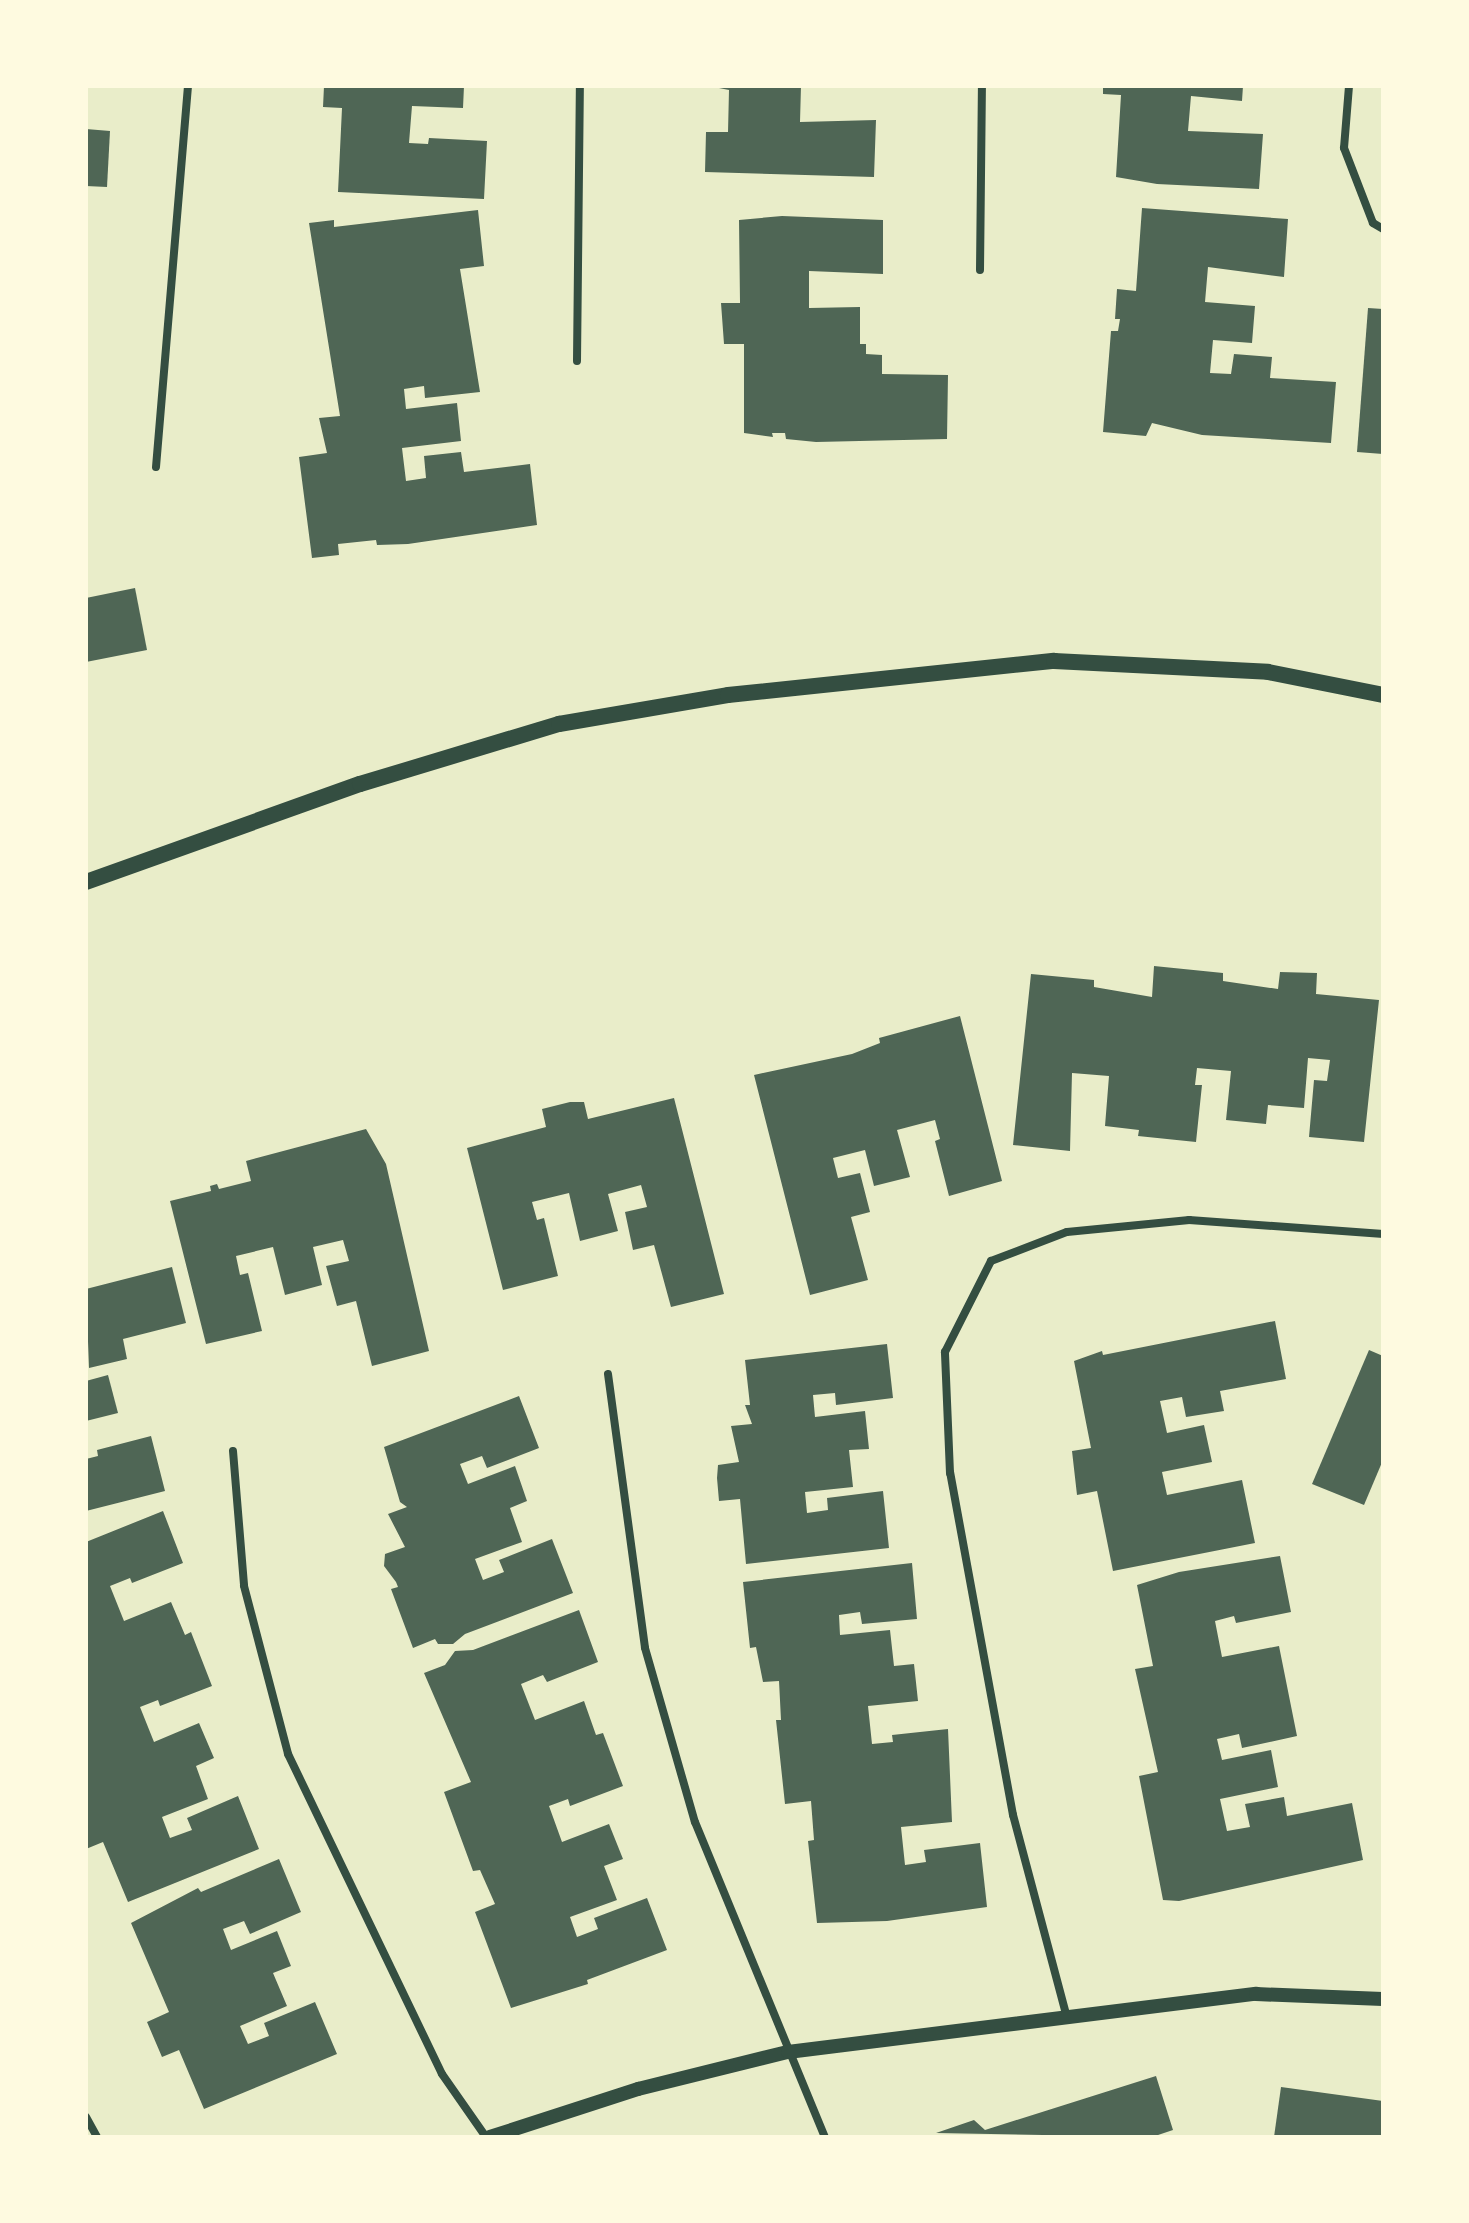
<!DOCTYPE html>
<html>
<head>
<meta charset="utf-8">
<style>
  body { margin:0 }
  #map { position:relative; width:1469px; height:2223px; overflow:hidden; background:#e9edc9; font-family:"PT Sans",sans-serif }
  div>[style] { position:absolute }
  .building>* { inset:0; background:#4f6655 }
  .minor>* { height:8px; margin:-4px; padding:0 4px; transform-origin:4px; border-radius:4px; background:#344e41 }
  .tertiary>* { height:14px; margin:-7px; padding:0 7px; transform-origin:7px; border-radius:7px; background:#344e41 }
  .secondary>* { height:16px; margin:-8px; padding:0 8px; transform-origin:8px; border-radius:8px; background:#344e41 }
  span { translate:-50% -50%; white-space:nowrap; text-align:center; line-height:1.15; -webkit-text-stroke:6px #fefae0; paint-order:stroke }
  .frame { position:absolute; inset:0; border:88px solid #fefae0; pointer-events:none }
</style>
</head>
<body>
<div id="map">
  <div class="building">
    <div style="clip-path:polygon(324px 86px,464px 86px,463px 108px,412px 106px,409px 143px,428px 144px,429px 138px,487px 141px,484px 199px,338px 192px,342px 108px,323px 107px)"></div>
    <div style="clip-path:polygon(709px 86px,801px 86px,800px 122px,876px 120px,874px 177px,705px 172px,706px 132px,728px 132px,729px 90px)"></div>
    <div style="clip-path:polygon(1103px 86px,1243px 86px,1242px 101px,1191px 96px,1188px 131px,1263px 134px,1259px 189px,1157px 184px,1116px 177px,1121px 95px,1103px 94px)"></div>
    <div style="clip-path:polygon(86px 129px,110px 131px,107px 187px,86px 186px)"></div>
    <div style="clip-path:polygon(1142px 208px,1288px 219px,1284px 277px,1208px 267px,1205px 302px,1255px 306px,1252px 343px,1213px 340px,1210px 373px,1231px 374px,1234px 354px,1272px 357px,1270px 378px,1336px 382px,1331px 443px,1202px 435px,1152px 423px,1146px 436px,1103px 432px,1111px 331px,1118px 331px,1120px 319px,1115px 319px,1117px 289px,1136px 291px)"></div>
    <div style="clip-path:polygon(478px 210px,484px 266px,460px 269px,480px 392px,425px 398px,424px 386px,404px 389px,406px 409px,457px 403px,461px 441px,402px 448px,406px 481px,426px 478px,424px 456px,461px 452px,464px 472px,530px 464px,537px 525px,408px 544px,377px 545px,376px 540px,338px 544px,339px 555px,312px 558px,299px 457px,327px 453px,319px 418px,340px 416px,309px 223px,334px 220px,334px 227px)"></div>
    <div style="clip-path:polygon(782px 216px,883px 220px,883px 274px,809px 271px,809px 308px,860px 307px,860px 344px,866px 344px,866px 354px,882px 355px,882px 374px,948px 375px,947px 439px,816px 442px,786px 439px,785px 433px,772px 433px,773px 437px,744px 433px,744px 344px,724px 344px,721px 303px,740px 303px,739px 220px)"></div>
    <div style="clip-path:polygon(1368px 308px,1383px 309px,1383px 454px,1357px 452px)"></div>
    <div style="clip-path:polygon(135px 588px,147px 650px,86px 662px,86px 598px)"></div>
    <div style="clip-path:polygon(1154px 966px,1223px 973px,1223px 981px,1278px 989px,1280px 972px,1317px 973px,1316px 994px,1379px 1000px,1364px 1142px,1309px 1137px,1314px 1080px,1327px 1081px,1330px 1060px,1308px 1058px,1304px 1108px,1268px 1105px,1266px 1124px,1226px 1120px,1231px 1071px,1197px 1068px,1195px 1085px,1202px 1085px,1196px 1142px,1138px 1136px,1139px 1130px,1105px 1126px,1109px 1076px,1072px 1073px,1070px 1151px,1013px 1145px,1031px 974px,1094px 980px,1094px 987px,1152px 997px)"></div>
    <div style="clip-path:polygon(960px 1016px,1002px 1181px,949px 1196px,935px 1141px,940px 1139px,935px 1120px,897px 1130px,910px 1177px,874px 1186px,865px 1150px,833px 1158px,838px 1178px,860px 1173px,870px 1212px,851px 1217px,868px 1280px,810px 1295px,754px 1075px,852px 1054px,880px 1043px,879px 1038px)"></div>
    <div style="clip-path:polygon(674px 1098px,724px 1294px,671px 1307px,654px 1245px,633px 1250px,625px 1212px,647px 1207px,641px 1185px,608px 1194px,618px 1231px,580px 1241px,569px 1193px,532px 1202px,537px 1220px,544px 1218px,558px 1276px,503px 1290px,467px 1148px,546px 1127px,542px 1109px,570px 1102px,584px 1102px,588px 1119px)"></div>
    <div style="clip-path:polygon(366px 1129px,386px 1164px,429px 1351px,372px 1366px,356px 1301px,337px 1306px,326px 1266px,349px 1261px,343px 1240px,313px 1247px,322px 1285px,285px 1295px,273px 1247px,236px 1256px,240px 1275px,248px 1273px,262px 1331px,206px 1344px,170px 1201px,211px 1191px,210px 1186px,217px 1184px,219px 1189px,251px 1181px,246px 1161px)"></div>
    <div style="clip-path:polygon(172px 1267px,186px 1323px,123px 1339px,127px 1359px,89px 1368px,86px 1289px)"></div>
    <div style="clip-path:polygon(1275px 1321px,1286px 1379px,1220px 1391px,1224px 1411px,1186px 1417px,1182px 1397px,1160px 1401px,1167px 1433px,1204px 1425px,1212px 1462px,1162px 1472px,1167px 1495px,1242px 1480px,1255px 1543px,1113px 1571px,1097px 1491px,1077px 1495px,1072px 1451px,1091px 1448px,1074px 1361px,1102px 1351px,1103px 1355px)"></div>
    <div style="clip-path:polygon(887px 1344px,893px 1398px,836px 1405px,835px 1393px,813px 1395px,815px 1417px,865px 1411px,869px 1449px,849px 1450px,853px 1487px,805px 1492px,807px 1513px,828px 1510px,827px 1498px,883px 1491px,889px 1548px,746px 1564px,740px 1499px,719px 1501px,717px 1478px,718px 1465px,739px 1462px,731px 1426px,752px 1424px,745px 1405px,750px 1405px,745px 1360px)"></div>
    <div style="clip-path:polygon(1369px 1350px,1383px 1356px,1383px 1460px,1364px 1505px,1312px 1484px)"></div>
    <div style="clip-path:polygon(108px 1375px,118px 1413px,86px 1421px,86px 1381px)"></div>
    <div style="clip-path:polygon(519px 1396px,539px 1448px,487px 1468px,482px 1456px,460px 1464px,468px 1484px,515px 1466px,527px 1501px,510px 1508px,522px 1542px,475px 1559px,483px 1580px,504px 1572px,499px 1560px,552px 1539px,573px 1593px,465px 1634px,453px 1644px,438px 1644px,435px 1639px,413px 1648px,391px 1589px,398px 1587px,396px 1582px,384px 1566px,385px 1554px,405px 1547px,388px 1514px,407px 1507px,400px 1502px,384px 1447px)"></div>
    <div style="clip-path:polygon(151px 1436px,165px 1491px,86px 1511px,86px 1459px,98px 1456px,97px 1450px)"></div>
    <div style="clip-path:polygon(163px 1511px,183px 1563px,132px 1583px,130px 1578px,110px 1586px,124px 1621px,171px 1602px,185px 1635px,191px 1632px,212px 1686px,160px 1706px,158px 1700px,140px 1707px,154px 1742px,199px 1723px,214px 1758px,196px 1766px,208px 1799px,162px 1817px,170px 1838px,192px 1830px,187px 1818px,238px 1796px,259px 1849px,128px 1902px,103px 1842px,86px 1849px,86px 1542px)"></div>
    <div style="clip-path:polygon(1280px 1556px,1291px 1612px,1236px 1623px,1234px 1616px,1215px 1621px,1222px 1657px,1279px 1646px,1297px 1736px,1242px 1748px,1239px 1734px,1217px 1739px,1222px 1760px,1271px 1750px,1278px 1787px,1220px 1799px,1227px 1831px,1250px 1827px,1245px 1804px,1284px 1797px,1287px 1816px,1352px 1803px,1363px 1860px,1179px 1901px,1163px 1900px,1139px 1776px,1158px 1772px,1135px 1669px,1153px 1666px,1137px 1585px,1179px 1572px)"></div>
    <div style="clip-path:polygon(912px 1563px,917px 1619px,862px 1624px,860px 1612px,839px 1615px,840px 1635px,890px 1630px,894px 1666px,914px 1664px,918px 1701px,868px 1706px,872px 1744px,893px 1742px,892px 1735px,948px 1729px,952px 1822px,901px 1827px,905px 1865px,926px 1862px,924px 1850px,980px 1843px,987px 1907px,887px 1921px,817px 1923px,808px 1841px,814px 1840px,811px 1801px,785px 1804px,776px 1720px,781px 1720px,779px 1681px,763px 1682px,756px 1647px,750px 1648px,743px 1582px)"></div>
    <div style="clip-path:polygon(579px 1610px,598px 1662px,547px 1682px,543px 1675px,521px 1684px,535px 1720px,584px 1701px,596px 1735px,603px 1733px,623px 1786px,570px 1806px,568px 1799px,549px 1806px,562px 1842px,609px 1824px,623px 1859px,604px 1866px,617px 1900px,570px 1917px,577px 1937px,598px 1929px,594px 1918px,647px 1898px,667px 1950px,587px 1980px,588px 1984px,511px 2008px,475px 1912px,495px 1904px,480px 1870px,473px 1871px,444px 1792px,471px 1782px,424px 1673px,445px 1665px,455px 1651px,473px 1650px)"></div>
    <div style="clip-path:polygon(279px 1859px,301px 1912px,250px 1934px,244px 1921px,223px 1929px,231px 1950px,277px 1931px,291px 1966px,273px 1973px,287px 2006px,240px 2026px,248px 2044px,269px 2036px,264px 2023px,315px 2002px,337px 2054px,204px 2109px,179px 2050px,162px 2057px,147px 2022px,169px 2012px,131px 1923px,198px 1888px,201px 1892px)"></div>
    <div style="clip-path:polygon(1156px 2076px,1173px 2130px,1152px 2137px,936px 2133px,974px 2120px,985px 2130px)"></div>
    <div style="clip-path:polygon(1281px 2087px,1383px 2101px,1383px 2137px,1274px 2137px)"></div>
  </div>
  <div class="minor">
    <div style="left:1349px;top:86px;width:62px;rotate:94.6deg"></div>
    <div style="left:1344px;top:148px;width:80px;rotate:68.9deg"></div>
    <div style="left:1373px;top:223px;width:12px;rotate:31deg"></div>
    <div style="left:980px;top:270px;width:184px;rotate:-89.4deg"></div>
    <div style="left:577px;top:361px;width:275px;rotate:-89.4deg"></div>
    <div style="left:156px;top:467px;width:382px;rotate:-85.2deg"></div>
    <div style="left:608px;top:1374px;width:276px;rotate:82.3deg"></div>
    <div style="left:645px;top:1648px;width:181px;rotate:74deg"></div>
    <div style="left:695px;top:1822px;width:341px;rotate:67.6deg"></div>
    <div style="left:233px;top:1451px;width:135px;rotate:85.3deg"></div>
    <div style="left:244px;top:1586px;width:174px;rotate:75.3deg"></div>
    <div style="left:288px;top:1754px;width:355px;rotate:64.3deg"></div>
    <div style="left:442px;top:2074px;width:77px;rotate:55.1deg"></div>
    <div style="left:1066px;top:2014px;width:206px;rotate:-104.9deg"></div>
    <div style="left:1013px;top:1815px;width:348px;rotate:-100.4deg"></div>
    <div style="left:950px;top:1473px;width:121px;rotate:-92.4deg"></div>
    <div style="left:945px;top:1352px;width:102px;rotate:-63.2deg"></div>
    <div style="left:991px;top:1261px;width:81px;rotate:-20.9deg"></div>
    <div style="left:1067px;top:1232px;width:123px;rotate:-5.6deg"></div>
    <div style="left:1189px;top:1220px;width:195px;rotate:4.1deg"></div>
    <div style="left:86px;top:2117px;width:23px;rotate:61deg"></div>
  </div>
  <div class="tertiary">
    <div style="left:490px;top:2137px;width:156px;rotate:-18deg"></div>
    <div style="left:638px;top:2089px;width:154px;rotate:-13.9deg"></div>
    <div style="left:788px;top:2052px;width:472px;rotate:-7.1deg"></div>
    <div style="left:1256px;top:1994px;width:127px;rotate:2.3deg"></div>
  </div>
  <div class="secondary">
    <div style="left:86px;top:882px;width:291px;rotate:-19.7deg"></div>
    <div style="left:360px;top:784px;width:208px;rotate:-16.8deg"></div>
    <div style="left:559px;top:724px;width:171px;rotate:-9.7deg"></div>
    <div style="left:728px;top:695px;width:328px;rotate:-6deg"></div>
    <div style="left:1054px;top:661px;width:214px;rotate:2.9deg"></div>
    <div style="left:1268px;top:672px;width:117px;rotate:11.3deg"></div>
  </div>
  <div class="frame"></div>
</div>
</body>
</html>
